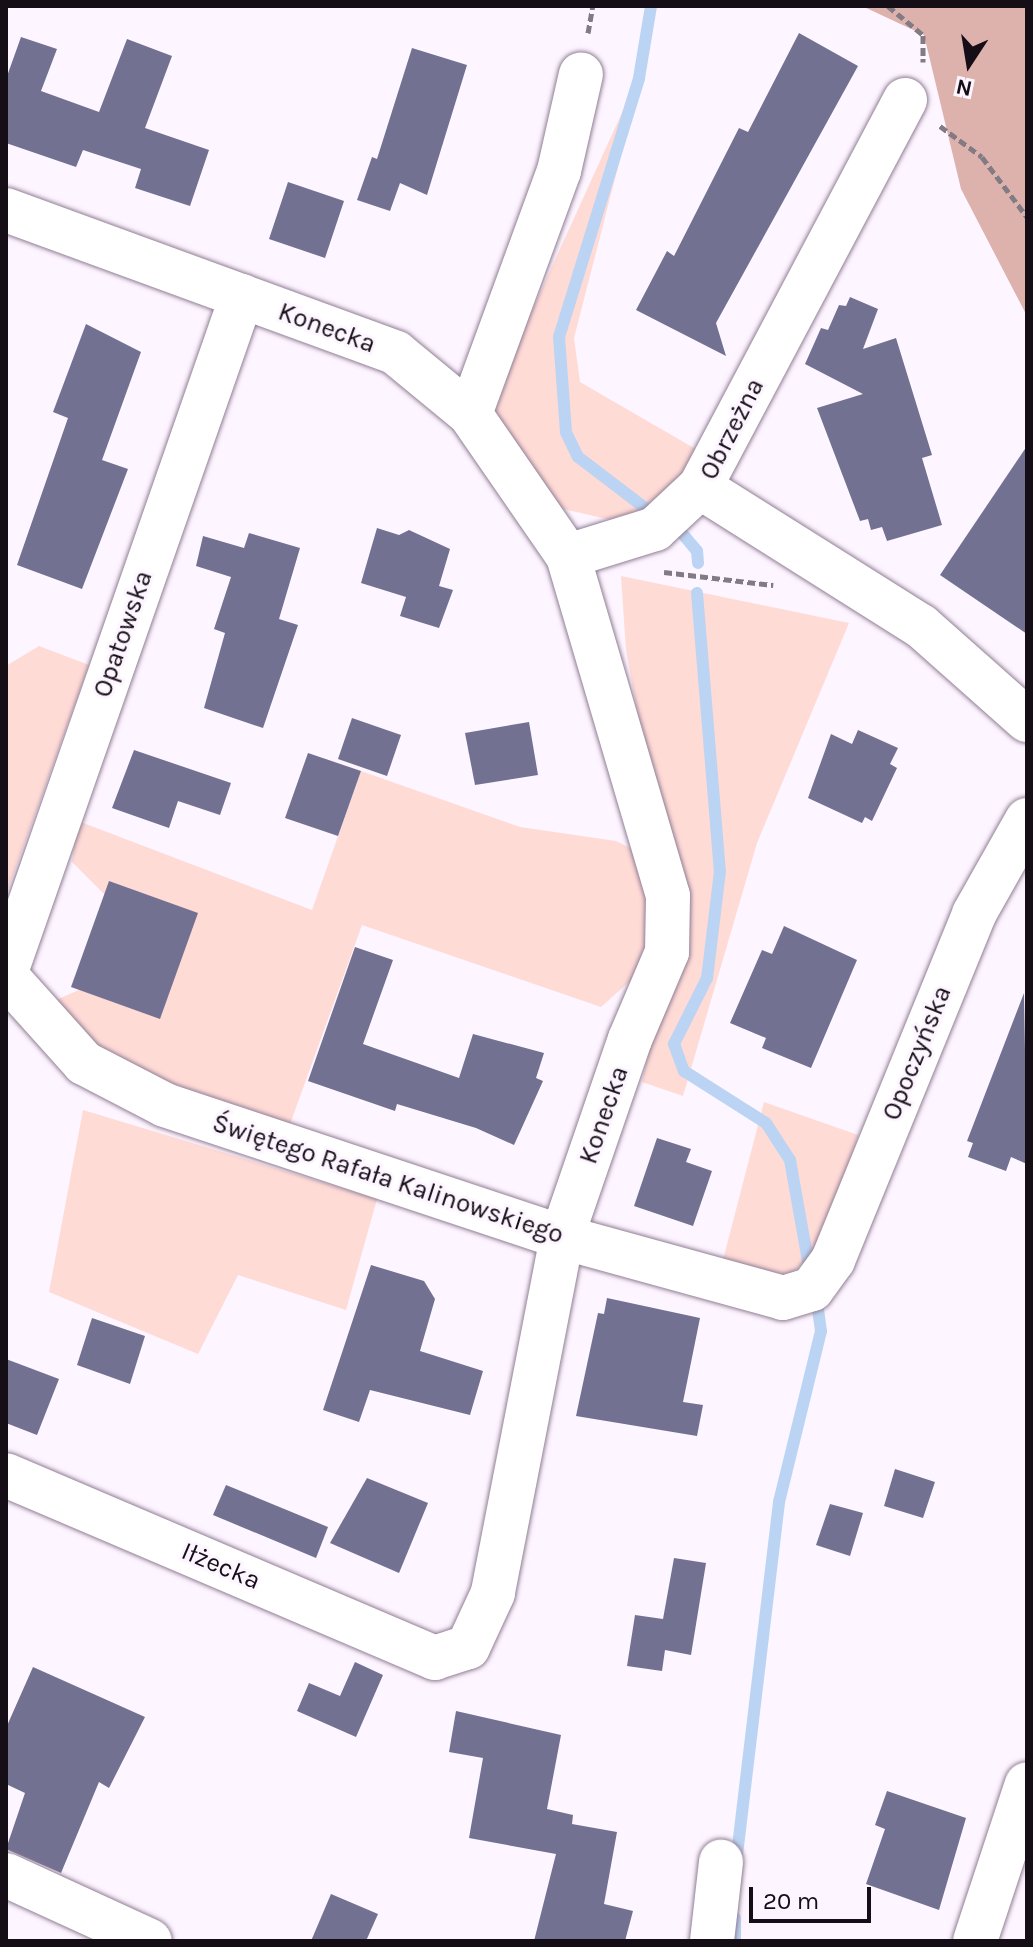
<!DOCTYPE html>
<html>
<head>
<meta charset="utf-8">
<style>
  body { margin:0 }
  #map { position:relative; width:1033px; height:1947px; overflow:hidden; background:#fdf5ff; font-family:Karla,sans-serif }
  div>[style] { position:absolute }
  .green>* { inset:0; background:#ffdbd6 }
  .forest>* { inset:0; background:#ddb2ac }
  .stream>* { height:12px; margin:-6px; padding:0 6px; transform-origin:6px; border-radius:6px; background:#bbd4f3 }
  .building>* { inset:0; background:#737192 }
  .path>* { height:5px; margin-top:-2.5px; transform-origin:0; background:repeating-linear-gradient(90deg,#837b84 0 8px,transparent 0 12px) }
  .roads { filter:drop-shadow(0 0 2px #917e95) drop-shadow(0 0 2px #917e95) }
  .minor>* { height:44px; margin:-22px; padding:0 22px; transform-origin:22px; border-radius:22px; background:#fff }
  span { translate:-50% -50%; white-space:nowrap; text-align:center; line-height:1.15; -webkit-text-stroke:6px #fdf5ff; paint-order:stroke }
  .street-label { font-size:26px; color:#150e16 }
  .frame { position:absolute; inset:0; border:8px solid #150e16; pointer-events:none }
  .north { position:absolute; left:929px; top:24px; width:80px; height:80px; -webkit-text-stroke:6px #fdf5ff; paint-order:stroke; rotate:192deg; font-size:22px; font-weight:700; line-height:32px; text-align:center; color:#150e16 }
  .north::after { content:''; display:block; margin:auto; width:28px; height:36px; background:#150e16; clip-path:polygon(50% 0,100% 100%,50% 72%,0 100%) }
  .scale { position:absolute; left:749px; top:1887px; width:122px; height:36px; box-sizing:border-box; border:4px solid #150e16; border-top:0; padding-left:10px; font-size:24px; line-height:28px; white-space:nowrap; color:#150e16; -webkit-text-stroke:6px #fdf5ff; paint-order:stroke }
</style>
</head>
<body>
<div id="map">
  <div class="green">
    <div style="clip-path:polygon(645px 62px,574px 338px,580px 382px,699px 451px,662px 510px,620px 522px,559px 508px,489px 405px)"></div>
    <div style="clip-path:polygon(621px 576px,849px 623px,757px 843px,683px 1096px,642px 1082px,676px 922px,626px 650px)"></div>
    <div style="clip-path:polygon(39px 646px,89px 665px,6px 895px,6px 666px)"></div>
    <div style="clip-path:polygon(361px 771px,520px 827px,616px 841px,645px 855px,657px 912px,647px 966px,601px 1007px,362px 925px,289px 1127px,104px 1058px,56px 1000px,104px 979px,122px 912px,72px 862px,78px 821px,312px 910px)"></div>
    <div style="clip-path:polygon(764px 1102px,858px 1135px,828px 1242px,786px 1278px,723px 1260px)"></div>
    <div style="clip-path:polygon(83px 1110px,377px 1199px,346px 1310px,238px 1275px,198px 1354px,49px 1292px)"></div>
  </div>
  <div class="forest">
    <div style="clip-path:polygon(862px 6px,1027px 6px,1027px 316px,961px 189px,924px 35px)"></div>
  </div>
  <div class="stream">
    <div style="left:649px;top:511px;width:89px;rotate:-142.7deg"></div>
    <div style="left:578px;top:457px;width:28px;rotate:-116deg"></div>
    <div style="left:566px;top:432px;width:95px;rotate:-94.2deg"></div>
    <div style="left:559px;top:337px;width:271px;rotate:-72.8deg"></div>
    <div style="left:639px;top:78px;width:73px;rotate:-80.5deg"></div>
    <div style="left:681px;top:532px;width:25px;rotate:50deg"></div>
    <div style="left:697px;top:551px;width:12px;rotate:85deg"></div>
    <div style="left:697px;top:593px;width:279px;rotate:85.3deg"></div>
    <div style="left:720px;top:871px;width:108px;rotate:96.9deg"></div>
    <div style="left:707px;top:978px;width:74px;rotate:116.6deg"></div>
    <div style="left:674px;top:1044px;width:29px;rotate:70deg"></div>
    <div style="left:684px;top:1071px;width:97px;rotate:32.4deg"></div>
    <div style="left:766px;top:1123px;width:44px;rotate:57deg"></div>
    <div style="left:790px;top:1160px;width:114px;rotate:79.9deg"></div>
    <div style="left:736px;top:1863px;width:364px;rotate:-83.2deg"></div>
    <div style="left:779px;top:1502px;width:176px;rotate:-76.2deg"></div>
    <div style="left:821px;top:1331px;width:21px;rotate:-98deg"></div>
    <div style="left:735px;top:1941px;width:23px;rotate:-90deg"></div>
  </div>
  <div class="building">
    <div style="clip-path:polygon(799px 33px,858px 66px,716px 323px,726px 356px,636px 310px,667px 251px,674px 256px,739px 128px,748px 132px)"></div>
    <div style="clip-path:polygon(21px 37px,57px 49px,41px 91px,99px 112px,127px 39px,172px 56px,145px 128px,209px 150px,190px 206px,135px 188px,141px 169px,83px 150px,76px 167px,6px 143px,6px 79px)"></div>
    <div style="clip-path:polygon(412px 48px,467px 65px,427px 195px,400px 183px,390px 211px,357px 200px,372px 157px,377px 159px)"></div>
    <div style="clip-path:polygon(288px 182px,344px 201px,325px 258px,269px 239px)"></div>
    <div style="clip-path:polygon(850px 297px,878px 309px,863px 349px,896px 338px,932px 455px,922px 458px,942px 525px,887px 541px,882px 527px,871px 530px,868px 519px,860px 521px,817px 408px,863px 394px,805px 364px,821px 328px,828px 330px,839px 305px,846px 306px)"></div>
    <div style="clip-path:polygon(86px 324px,141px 352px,102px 460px,128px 469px,82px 589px,17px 565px,68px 418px,53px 412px)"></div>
    <div style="clip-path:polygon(1027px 446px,1027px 634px,940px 575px)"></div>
    <div style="clip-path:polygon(377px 528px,399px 535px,409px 530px,450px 549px,439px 586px,453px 590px,439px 628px,400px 616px,406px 597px,361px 583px)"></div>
    <div style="clip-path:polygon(249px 533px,300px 548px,279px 619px,298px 625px,263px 728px,204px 708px,225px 633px,214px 629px,231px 577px,196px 566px,203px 536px,244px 548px)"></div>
    <div style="clip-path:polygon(352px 718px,401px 735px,387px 776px,338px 759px)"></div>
    <div style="clip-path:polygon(529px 722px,538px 775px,475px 785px,465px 733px)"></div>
    <div style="clip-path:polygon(858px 730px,898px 748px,890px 764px,897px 768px,872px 821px,865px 817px,862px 823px,808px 798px,831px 734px,852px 744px)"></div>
    <div style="clip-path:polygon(134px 750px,231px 783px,220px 815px,178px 801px,169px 828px,112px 808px)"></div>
    <div style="clip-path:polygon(308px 753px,361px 771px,338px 836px,285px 818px)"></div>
    <div style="clip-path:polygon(109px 881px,198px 913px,160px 1019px,71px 987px)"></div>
    <div style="clip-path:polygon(784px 926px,857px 960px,811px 1068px,762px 1048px,766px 1038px,730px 1023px,762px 950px,772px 954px)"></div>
    <div style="clip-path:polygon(355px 947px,393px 960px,363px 1044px,459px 1078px,473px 1034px,544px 1053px,536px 1078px,543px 1081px,514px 1145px,476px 1128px,397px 1104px,395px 1111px,308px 1081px)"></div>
    <div style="clip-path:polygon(1024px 993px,1027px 1164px,1011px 1157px,1006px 1171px,968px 1157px,973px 1143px,967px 1141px)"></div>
    <div style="clip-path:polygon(657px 1138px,691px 1149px,686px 1162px,712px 1171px,693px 1226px,634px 1206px)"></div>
    <div style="clip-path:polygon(371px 1265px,424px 1281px,435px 1299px,420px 1351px,483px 1371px,470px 1415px,370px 1390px,359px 1422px,323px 1410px)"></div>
    <div style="clip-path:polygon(607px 1298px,700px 1318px,683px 1402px,703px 1405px,697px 1436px,576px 1416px,598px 1313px,604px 1314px)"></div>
    <div style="clip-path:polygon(92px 1318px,145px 1336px,130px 1384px,77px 1365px)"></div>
    <div style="clip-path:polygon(6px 1359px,59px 1379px,37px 1435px,6px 1423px)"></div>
    <div style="clip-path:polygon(895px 1469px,935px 1482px,923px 1518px,884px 1506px)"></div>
    <div style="clip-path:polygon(367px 1478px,428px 1503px,399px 1573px,330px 1543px)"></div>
    <div style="clip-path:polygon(226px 1485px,328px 1527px,316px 1558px,213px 1515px)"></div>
    <div style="clip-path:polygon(830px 1504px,863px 1513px,850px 1556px,816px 1545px)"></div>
    <div style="clip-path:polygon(674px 1558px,706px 1563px,691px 1655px,665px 1650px,662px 1671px,627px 1666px,635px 1615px,663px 1619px)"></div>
    <div style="clip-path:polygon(355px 1662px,383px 1675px,356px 1737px,297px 1711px,309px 1683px,340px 1696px)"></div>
    <div style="clip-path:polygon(33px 1667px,145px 1717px,109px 1788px,99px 1782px,61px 1873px,6px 1849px,25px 1793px,6px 1784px,6px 1728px)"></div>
    <div style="clip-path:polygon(456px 1711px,561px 1735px,547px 1809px,573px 1815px,572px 1824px,617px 1832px,604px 1904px,633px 1911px,625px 1941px,534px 1941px,556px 1854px,469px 1838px,483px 1758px,449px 1752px)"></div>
    <div style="clip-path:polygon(887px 1791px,966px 1818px,939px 1910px,866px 1884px,885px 1829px,875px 1825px)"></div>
    <div style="clip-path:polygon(331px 1894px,378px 1914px,366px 1941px,311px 1941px)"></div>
  </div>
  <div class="path">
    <div style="left:888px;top:6px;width:45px;rotate:39.6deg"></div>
    <div style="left:923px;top:35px;width:27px;rotate:90deg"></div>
    <div style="left:588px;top:33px;width:27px;rotate:-80deg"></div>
    <div style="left:940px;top:126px;width:52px;rotate:36.4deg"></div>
    <div style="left:982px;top:157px;width:75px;rotate:53.1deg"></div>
    <div style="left:664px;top:572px;width:110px;rotate:6.8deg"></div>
  </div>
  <div class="roads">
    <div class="minor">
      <div style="left:905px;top:100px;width:438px;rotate:117.9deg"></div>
      <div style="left:700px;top:487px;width:261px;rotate:32.2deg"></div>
      <div style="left:921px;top:626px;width:142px;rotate:41.6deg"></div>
      <div style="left:6px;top:210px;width:415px;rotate:20.1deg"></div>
      <div style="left:396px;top:353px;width:96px;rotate:39.5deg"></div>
      <div style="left:470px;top:414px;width:173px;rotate:55.4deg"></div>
      <div style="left:568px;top:556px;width:354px;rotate:73.6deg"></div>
      <div style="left:668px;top:896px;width:56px;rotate:91deg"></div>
      <div style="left:667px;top:952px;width:95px;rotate:113deg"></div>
      <div style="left:630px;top:1039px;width:209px;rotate:109deg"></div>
      <div style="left:562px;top:1237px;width:363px;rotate:101deg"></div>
      <div style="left:493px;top:1593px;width:60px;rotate:114.8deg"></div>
      <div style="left:468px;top:1647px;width:35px;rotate:162deg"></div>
      <div style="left:435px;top:1658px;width:466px;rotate:-156.9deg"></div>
      <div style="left:470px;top:414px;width:259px;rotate:-69.9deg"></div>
      <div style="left:559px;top:171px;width:99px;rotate:-77.2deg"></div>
      <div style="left:568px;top:556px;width:91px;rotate:-17.2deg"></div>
      <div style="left:655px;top:529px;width:62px;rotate:-43deg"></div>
      <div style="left:6px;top:972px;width:716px;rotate:-70.76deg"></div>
      <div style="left:6px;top:976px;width:117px;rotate:48.1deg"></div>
      <div style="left:84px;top:1063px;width:91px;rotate:27.4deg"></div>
      <div style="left:165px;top:1105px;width:418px;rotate:18.4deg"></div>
      <div style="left:562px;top:1237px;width:229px;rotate:15.4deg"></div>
      <div style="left:783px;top:1298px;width:30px;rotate:-17deg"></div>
      <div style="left:812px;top:1289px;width:36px;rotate:-54deg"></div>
      <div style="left:833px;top:1260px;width:374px;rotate:-67.8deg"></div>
      <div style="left:974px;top:914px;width:108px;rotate:-60.6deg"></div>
      <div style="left:6px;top:1875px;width:158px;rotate:24.6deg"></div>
      <div style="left:712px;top:1941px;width:80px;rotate:-83.5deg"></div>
      <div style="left:975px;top:1941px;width:165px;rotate:-71.7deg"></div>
    </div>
  </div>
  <div class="street-label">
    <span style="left:327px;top:328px;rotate:20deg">Konecka</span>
    <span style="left:732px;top:429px;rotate:-63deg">Obrzeżna</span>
    <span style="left:123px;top:634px;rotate:-71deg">Opatowska</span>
    <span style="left:917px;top:1053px;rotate:-68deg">Opoczyńska</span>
    <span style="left:604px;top:1115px;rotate:-71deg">Konecka</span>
    <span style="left:388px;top:1179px;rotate:18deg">Świętego Rafała Kalinowskiego</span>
    <span style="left:221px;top:1566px;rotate:23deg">Iłżecka</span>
  </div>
  <div class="frame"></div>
  <div class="north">N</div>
  <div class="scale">20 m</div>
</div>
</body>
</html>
